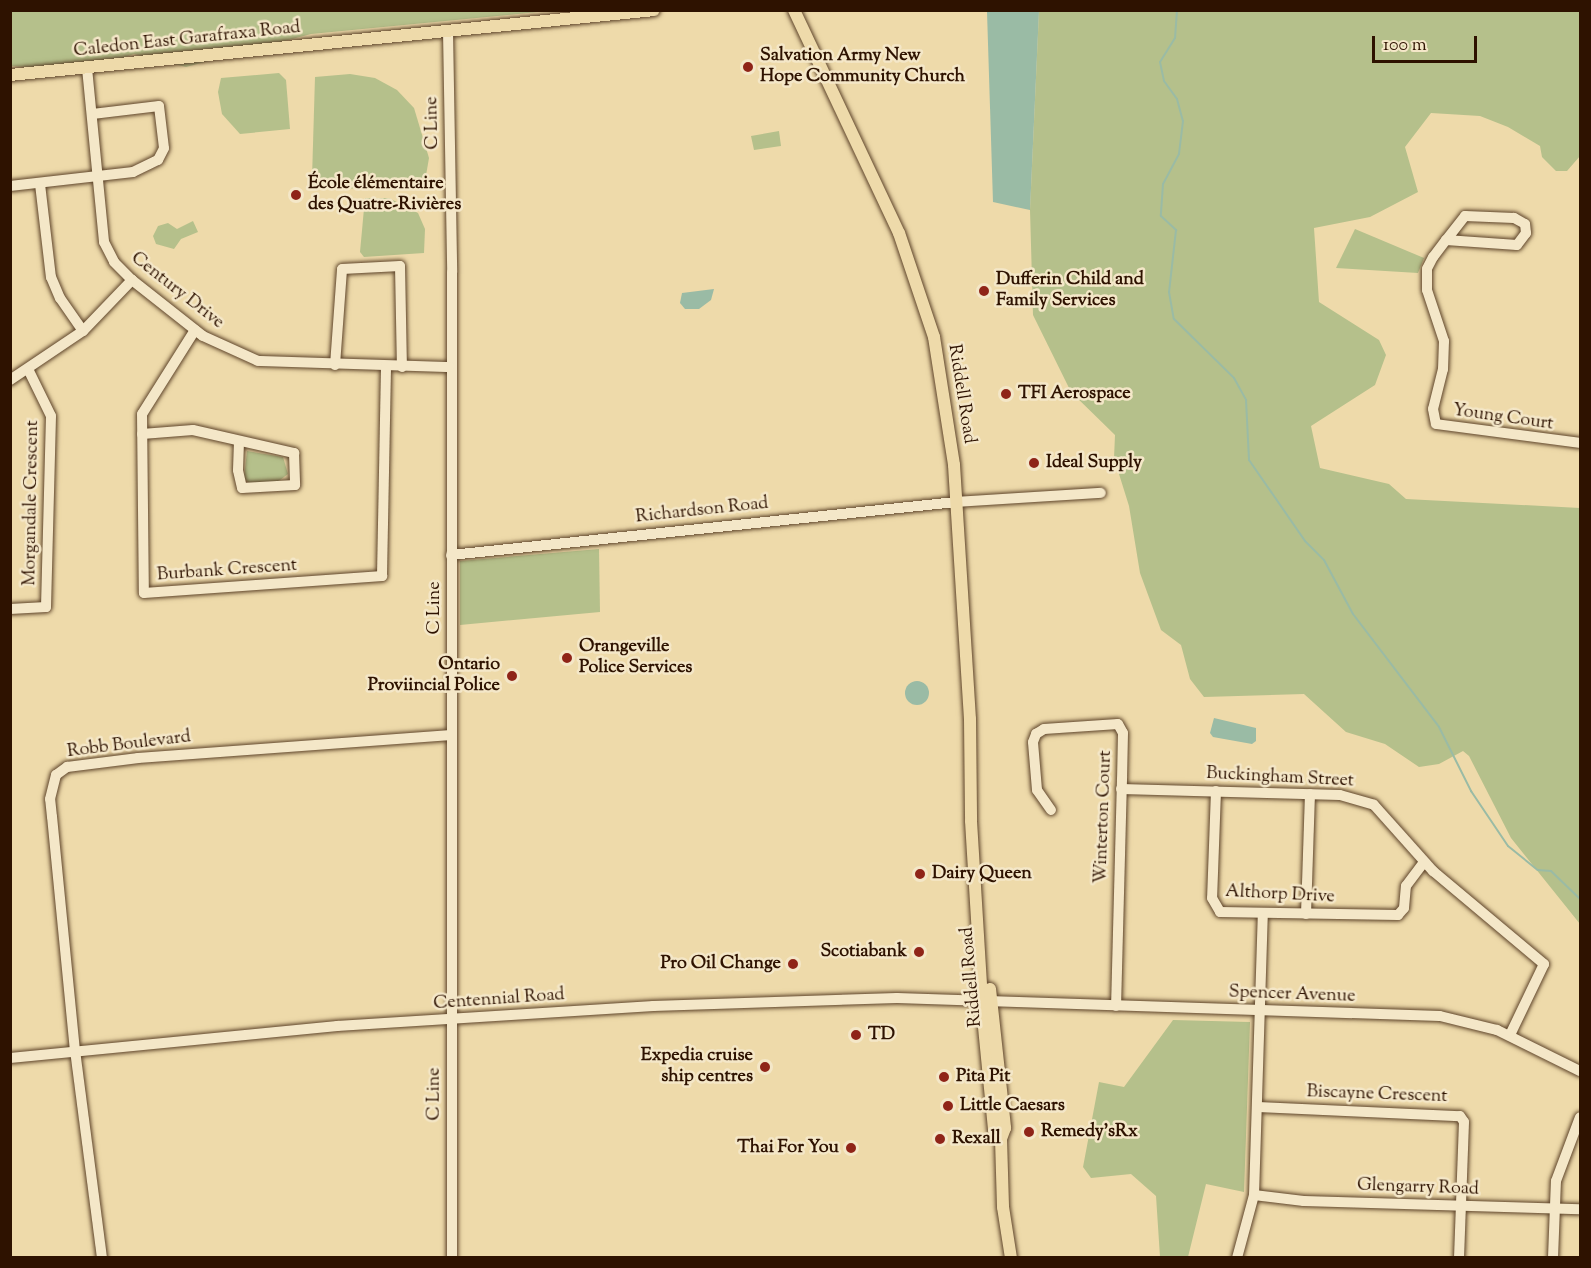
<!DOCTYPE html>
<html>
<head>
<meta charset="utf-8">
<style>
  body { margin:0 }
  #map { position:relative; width:1591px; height:1268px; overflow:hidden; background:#eedaaa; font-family:"Sorts Mill Goudy",serif }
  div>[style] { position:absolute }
  .green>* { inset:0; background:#b5c08b }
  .water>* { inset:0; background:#9abba5 }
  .round { border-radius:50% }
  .stream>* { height:2px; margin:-1px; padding:0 1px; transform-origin:1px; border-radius:1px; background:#9abba5 }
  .roads { filter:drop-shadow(0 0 2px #5e442a) drop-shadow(0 0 2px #5e442a) }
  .minor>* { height:10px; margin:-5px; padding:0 5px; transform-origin:5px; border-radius:5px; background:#f4e7c8 }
  .major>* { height:12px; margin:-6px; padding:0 6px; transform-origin:6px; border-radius:6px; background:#eedaaa }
  .dots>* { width:16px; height:16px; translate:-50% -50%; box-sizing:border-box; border:3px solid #f4e7c8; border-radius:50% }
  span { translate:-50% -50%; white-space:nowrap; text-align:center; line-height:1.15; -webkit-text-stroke:5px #f4e7c8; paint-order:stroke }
  .street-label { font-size:18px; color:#2e1200 }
  .poi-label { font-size:18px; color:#2e1200; font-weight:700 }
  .left { translate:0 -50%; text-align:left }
  .right { translate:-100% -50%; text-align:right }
  .frame { position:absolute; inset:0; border:12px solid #2e1200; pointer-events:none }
  .scale { position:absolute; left:1372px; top:36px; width:105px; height:27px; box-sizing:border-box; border:3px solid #2e1200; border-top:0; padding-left:8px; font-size:18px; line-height:21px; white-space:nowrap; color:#2e1200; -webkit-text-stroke:4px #f4e7c8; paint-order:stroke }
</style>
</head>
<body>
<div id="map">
  <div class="green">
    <div style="clip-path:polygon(10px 11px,548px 11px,311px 34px,186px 67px,134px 54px,87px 71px,11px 66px)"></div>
    <div style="clip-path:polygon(1039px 11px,1580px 11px,1580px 156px,1567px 171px,1556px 171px,1542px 157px,1540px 146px,1508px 127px,1480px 116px,1431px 113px,1405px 147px,1418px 192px,1370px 217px,1314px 228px,1319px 302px,1379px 340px,1386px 355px,1375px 385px,1311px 426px,1320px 468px,1389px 484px,1406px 499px,1580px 508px,1580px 924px,1511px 838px,1469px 756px,1463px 751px,1439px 764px,1419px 767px,1385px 744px,1346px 732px,1304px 694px,1204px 697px,1190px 679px,1181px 645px,1161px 630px,1140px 573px,1129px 506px,1114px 458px,1115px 435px,1071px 392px,1033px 315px,1030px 210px)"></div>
    <div style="clip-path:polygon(279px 73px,286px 80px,290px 129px,240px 134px,222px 114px,218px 92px,221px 78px)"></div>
    <div style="clip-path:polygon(350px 74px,375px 78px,397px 90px,414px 108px,429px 158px,424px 187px,323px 189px,312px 178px,315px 77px)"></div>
    <div style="clip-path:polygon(779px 131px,781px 146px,754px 150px,751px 136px)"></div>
    <div style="clip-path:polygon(365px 198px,389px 198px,418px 213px,425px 229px,424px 253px,364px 257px,360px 252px)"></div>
    <div style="clip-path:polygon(193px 221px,198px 232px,181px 239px,174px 249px,156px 244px,153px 236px,158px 226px,168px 223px,177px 229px)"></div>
    <div style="clip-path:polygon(1355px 229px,1424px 258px,1418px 273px,1336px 268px)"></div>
    <div style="clip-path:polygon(247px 451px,283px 457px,288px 474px,276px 483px,250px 484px,244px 478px)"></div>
    <div style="clip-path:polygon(599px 549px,600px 612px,460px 625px,460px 561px)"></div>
    <div style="clip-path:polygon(1173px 1020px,1250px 1022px,1244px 1192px,1206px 1184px,1188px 1257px,1160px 1257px,1156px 1196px,1131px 1174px,1091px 1178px,1083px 1167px,1099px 1082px,1124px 1087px)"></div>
  </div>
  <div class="water">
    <div style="clip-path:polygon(1039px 11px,1030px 210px,993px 202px,987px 12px)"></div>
    <div style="clip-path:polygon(714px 289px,711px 300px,699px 309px,685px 309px,680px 303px,682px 293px)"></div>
    <div class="round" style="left:905px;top:681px;width:24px;height:24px"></div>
    <div style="clip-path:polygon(1214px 718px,1256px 728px,1256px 741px,1252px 744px,1213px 737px,1210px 733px)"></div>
  </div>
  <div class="stream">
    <div style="left:1177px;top:10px;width:28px;rotate:94deg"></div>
    <div style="left:1175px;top:38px;width:28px;rotate:122deg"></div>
    <div style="left:1160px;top:62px;width:19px;rotate:78deg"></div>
    <div style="left:1164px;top:81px;width:22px;rotate:54deg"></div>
    <div style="left:1177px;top:99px;width:23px;rotate:75deg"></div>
    <div style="left:1183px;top:121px;width:33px;rotate:97deg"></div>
    <div style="left:1179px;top:154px;width:34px;rotate:118deg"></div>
    <div style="left:1163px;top:184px;width:32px;rotate:94deg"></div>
    <div style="left:1161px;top:216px;width:21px;rotate:43deg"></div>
    <div style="left:1176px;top:230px;width:62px;rotate:96.4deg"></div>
    <div style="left:1169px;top:292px;width:27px;rotate:80deg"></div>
    <div style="left:1174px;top:319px;width:84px;rotate:44.5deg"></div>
    <div style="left:1234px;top:378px;width:25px;rotate:61deg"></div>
    <div style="left:1246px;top:400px;width:60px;rotate:87.1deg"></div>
    <div style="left:1249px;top:460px;width:98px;rotate:55.3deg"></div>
    <div style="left:1305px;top:541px;width:27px;rotate:45deg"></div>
    <div style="left:1324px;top:560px;width:61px;rotate:61.8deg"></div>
    <div style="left:1353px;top:614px;width:142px;rotate:52.7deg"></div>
    <div style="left:1439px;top:727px;width:72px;rotate:63.4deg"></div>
    <div style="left:1471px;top:791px;width:66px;rotate:56.1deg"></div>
    <div style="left:1508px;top:846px;width:38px;rotate:39deg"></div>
    <div style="left:1538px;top:870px;width:13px;rotate:4deg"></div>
    <div style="left:1551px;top:871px;width:40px;rotate:44deg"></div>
  </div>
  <div class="roads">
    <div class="minor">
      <div style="left:448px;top:31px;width:241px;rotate:89deg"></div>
      <div style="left:452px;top:272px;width:986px;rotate:90deg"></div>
      <div style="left:87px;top:68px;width:175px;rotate:84.4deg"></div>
      <div style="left:104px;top:242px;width:22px;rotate:63deg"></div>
      <div style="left:114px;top:262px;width:25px;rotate:45deg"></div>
      <div style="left:132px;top:280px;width:90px;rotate:38.3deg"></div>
      <div style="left:203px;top:336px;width:60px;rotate:24.4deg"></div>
      <div style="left:258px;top:361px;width:191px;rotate:1.8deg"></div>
      <div style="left:40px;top:184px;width:94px;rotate:83.3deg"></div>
      <div style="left:51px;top:277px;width:23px;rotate:67deg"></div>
      <div style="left:60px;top:298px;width:40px;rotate:55.1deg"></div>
      <div style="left:10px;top:186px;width:124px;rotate:-6.5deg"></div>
      <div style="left:133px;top:172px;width:28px;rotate:-26deg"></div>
      <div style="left:158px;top:160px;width:13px;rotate:-63deg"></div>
      <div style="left:164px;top:148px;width:42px;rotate:-96.8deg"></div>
      <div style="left:159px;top:106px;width:67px;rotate:173.2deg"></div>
      <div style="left:1446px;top:240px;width:71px;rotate:4deg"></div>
      <div style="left:1517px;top:245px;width:15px;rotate:-53deg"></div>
      <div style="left:1526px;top:233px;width:9px;rotate:-96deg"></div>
      <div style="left:1525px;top:224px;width:13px;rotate:-151deg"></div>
      <div style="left:1514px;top:218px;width:49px;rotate:-177.7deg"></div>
      <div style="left:1465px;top:216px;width:31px;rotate:128deg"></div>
      <div style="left:1446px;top:240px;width:21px;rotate:127deg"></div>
      <div style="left:1433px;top:257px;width:13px;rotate:117deg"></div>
      <div style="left:1427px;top:269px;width:21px;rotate:90deg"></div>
      <div style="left:1427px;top:290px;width:54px;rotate:71.6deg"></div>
      <div style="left:1444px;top:341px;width:28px;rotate:92deg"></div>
      <div style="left:1443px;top:369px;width:41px;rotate:104deg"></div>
      <div style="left:1433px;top:409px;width:15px;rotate:79deg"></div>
      <div style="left:1436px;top:424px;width:145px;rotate:7.5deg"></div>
      <div style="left:195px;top:330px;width:99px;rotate:122.2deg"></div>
      <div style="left:142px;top:414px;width:179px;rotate:89.4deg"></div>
      <div style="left:144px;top:593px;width:239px;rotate:-4.1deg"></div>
      <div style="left:382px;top:576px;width:210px;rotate:-88.9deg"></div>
      <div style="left:335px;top:365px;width:96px;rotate:-85.8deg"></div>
      <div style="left:342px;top:269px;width:58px;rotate:-3deg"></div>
      <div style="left:400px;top:266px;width:101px;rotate:88.9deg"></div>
      <div style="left:10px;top:380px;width:88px;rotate:-33.9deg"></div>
      <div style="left:83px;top:331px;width:71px;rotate:-46.1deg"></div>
      <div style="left:142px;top:434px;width:51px;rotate:-4.5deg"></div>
      <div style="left:193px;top:430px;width:104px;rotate:12.8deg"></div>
      <div style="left:294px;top:453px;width:32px;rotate:88deg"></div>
      <div style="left:295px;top:485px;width:53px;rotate:176.8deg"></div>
      <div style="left:242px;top:488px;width:18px;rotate:-103deg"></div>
      <div style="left:238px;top:470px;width:27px;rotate:-88deg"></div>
      <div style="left:451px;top:555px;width:508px;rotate:-5.99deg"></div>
      <div style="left:956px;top:502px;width:145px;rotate:-3.6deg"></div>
      <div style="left:10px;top:609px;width:36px;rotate:-3deg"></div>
      <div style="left:46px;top:607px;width:191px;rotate:-88.5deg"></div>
      <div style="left:51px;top:416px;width:52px;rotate:-116.1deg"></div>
      <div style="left:1121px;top:789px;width:219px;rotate:1.6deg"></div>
      <div style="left:1340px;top:795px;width:35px;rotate:16deg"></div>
      <div style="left:1374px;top:805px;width:89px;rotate:48.2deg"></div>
      <div style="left:1433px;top:871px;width:145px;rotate:40deg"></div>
      <div style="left:1544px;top:964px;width:79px;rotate:115.6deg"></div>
      <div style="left:1216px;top:791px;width:107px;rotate:92.1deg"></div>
      <div style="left:1212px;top:898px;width:16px;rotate:60deg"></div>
      <div style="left:1220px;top:912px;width:178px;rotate:1deg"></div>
      <div style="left:1398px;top:915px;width:9px;rotate:-49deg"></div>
      <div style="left:1404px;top:908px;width:22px;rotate:-85deg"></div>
      <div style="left:1406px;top:886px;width:30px;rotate:-53deg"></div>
      <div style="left:1051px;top:810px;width:24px;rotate:-125deg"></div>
      <div style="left:1037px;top:790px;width:48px;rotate:-94.8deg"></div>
      <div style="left:1033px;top:742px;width:9px;rotate:-69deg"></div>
      <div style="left:1036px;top:734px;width:9px;rotate:-32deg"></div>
      <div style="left:1044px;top:729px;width:74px;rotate:-3.9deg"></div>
      <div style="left:1118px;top:724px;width:10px;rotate:61deg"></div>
      <div style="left:1123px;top:733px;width:46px;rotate:91.2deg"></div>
      <div style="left:1122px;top:779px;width:227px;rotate:91.5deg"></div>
      <div style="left:1306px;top:914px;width:120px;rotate:-88.1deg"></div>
      <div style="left:10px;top:1058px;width:329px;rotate:-5.6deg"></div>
      <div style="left:337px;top:1026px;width:317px;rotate:-3.6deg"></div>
      <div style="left:653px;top:1006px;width:244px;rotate:-1.9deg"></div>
      <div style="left:897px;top:998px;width:543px;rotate:1.9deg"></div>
      <div style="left:1440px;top:1016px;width:59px;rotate:13.8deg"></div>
      <div style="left:1497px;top:1030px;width:93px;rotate:26.3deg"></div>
      <div style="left:1258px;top:1107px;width:202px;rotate:2.6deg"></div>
      <div style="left:1460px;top:1116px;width:7px;rotate:56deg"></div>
      <div style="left:1464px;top:1122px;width:136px;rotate:92.1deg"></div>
      <div style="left:1254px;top:1195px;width:50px;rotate:6.8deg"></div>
      <div style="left:1304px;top:1201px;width:276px;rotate:1.7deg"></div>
      <div style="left:102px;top:1258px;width:209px;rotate:-97.4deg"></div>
      <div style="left:75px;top:1051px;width:235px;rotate:-95.6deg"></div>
      <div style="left:52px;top:817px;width:18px;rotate:-96deg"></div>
      <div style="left:50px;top:799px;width:25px;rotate:-76deg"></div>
      <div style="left:56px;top:775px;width:14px;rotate:-36deg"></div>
      <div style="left:67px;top:767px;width:72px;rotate:-7.2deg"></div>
      <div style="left:138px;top:758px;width:314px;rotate:-4.2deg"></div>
      <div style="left:1237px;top:1258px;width:65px;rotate:-74.9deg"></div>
      <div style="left:1254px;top:1195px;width:281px;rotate:-88.2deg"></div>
      <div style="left:1553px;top:1258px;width:77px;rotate:-87.8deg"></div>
      <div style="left:1556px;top:1181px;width:68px;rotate:-69.4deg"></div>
    </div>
    <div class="major">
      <div style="left:794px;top:10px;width:246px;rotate:64.8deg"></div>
      <div style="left:899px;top:233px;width:110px;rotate:71.4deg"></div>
      <div style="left:934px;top:337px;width:130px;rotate:81.1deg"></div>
      <div style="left:954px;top:465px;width:255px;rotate:86.4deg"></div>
      <div style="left:970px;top:719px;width:102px;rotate:89.4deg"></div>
      <div style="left:971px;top:821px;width:196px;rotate:86.5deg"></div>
      <div style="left:983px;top:1017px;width:114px;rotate:84.4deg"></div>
      <div style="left:994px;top:1130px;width:11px;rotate:52deg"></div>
      <div style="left:10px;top:75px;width:647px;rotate:-5.76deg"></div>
      <div style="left:990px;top:989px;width:140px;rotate:83.8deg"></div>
      <div style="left:1005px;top:1128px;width:12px;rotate:110deg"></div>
      <div style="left:1001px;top:1139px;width:68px;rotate:88.3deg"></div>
      <div style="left:1003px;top:1207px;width:52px;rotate:81.1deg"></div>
    </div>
  </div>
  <div class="dots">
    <div style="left:748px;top:67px;background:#8f2418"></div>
    <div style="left:296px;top:195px;background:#8f2418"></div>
    <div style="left:984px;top:291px;background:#8f2418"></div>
    <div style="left:1006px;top:394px;background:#8f2418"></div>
    <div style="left:1034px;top:463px;background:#8f2418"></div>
    <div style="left:567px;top:658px;background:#8f2418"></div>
    <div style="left:512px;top:676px;background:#8f2418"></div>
    <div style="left:920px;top:874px;background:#8f2418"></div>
    <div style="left:919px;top:952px;background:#8f2418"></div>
    <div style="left:793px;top:964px;background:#8f2418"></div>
    <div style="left:856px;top:1035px;background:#8f2418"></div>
    <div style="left:765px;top:1067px;background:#8f2418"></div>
    <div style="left:944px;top:1077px;background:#8f2418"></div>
    <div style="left:948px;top:1106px;background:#8f2418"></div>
    <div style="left:1029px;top:1132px;background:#8f2418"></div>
    <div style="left:940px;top:1139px;background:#8f2418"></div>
    <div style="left:851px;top:1148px;background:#8f2418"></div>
  </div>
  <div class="street-label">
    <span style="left:187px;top:40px;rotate:-6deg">Caledon East Garafraxa Road</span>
    <span style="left:433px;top:123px;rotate:-91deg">C Line</span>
    <span style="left:177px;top:291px;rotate:38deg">Century Drive</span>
    <span style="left:961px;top:394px;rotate:81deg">Riddell Road</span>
    <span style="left:1503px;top:418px;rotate:8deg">Young Court</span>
    <span style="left:32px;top:503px;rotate:-89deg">Morgandale Crescent</span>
    <span style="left:702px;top:511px;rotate:-6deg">Richardson Road</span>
    <span style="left:227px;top:571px;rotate:-4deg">Burbank Crescent</span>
    <span style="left:435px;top:608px;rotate:-90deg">C Line</span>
    <span style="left:129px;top:745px;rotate:-7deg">Robb Boulevard</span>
    <span style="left:1280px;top:778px;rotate:3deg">Buckingham Street</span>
    <span style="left:1104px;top:817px;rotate:-88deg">Winterton Court</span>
    <span style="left:1280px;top:895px;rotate:3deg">Althorp Drive</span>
    <span style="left:972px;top:977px;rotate:-95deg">Riddell Road</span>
    <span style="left:1292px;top:995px;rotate:2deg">Spencer Avenue</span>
    <span style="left:499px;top:1000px;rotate:-4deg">Centennial Road</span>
    <span style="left:435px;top:1094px;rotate:-90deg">C Line</span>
    <span style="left:1377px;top:1095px;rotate:2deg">Biscayne Crescent</span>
    <span style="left:1418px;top:1188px;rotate:2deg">Glengarry Road</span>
  </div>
  <div class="poi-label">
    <span class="left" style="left:760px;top:67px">Salvation Army New<br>Hope Community Church</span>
    <span class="left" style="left:308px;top:195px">École élémentaire<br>des Quatre-Rivières</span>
    <span class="left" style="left:996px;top:291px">Dufferin Child and<br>Family Services</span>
    <span class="left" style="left:1018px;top:394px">TFI Aerospace</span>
    <span class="left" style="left:1046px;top:463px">Ideal Supply</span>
    <span class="left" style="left:579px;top:658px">Orangeville<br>Police Services</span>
    <span class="right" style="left:500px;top:676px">Ontario<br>Proviincial Police</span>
    <span class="left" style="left:932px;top:874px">Dairy Queen</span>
    <span class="right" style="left:907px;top:952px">Scotiabank</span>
    <span class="right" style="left:781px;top:964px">Pro Oil Change</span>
    <span class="left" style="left:868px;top:1035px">TD</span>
    <span class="right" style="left:753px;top:1067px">Expedia cruise<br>ship centres</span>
    <span class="left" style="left:956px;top:1077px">Pita Pit</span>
    <span class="left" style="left:960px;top:1106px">Little Caesars</span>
    <span class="left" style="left:1041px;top:1132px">Remedy'sRx</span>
    <span class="left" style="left:952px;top:1139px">Rexall</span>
    <span class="right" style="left:839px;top:1148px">Thai For You</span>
  </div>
  <div class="frame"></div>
  <div class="scale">100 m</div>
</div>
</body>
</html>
